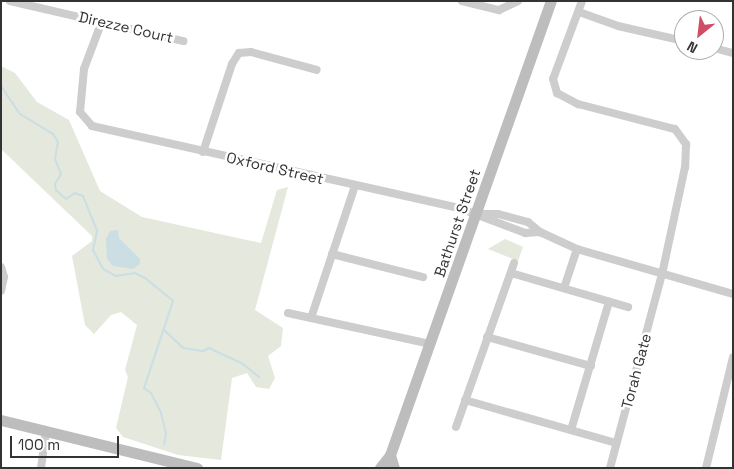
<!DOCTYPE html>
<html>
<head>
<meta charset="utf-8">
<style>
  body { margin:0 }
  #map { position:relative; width:734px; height:469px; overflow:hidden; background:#fff; font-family:"Space Grotesk",sans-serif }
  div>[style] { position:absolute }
  .green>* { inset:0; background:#e4e8dd }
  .water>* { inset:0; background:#cadee4 }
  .stream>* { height:2px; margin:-1px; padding:0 1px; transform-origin:1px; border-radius:1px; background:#cadee4 }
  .street>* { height:8px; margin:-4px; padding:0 4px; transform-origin:4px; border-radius:4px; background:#cdcdcd }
  .secondary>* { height:11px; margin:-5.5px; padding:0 5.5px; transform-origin:5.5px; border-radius:5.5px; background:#bdbdbd }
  span { translate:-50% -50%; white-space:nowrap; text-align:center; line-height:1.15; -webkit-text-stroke:5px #fff; paint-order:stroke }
  .street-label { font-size:15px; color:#333 }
  .frame { position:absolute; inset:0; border:2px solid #333; pointer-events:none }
  .north { position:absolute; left:674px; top:10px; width:50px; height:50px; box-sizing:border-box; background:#fff; border:1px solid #adadad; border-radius:50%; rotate:209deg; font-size:14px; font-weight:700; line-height:20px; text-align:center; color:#333 }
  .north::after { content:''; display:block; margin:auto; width:18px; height:22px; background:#d14d67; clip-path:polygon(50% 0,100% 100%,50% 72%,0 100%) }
  .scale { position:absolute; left:10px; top:436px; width:109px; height:22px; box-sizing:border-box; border:2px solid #333; border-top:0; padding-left:6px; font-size:15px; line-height:18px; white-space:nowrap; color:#333; -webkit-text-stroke:4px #fff; paint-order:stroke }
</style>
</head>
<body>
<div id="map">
  <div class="green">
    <div style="clip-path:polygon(1px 66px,15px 73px,37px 102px,69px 120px,100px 191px,142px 217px,261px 243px,277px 190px,288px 187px,255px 310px,283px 328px,281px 346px,268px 356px,275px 378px,269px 389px,256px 387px,247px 373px,232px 378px,221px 460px,178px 455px,123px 437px,116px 428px,128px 377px,125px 370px,137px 325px,121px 312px,111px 315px,94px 334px,85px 325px,72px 256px,92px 241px,92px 236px,1px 149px)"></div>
    <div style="clip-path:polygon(505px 239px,523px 247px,518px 261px,488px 249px)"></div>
  </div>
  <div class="water">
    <div style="clip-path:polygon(118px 230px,119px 238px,140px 259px,140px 264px,133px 269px,113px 266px,107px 259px,106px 239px,110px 231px)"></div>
  </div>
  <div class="stream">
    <div style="left:1px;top:86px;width:34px;rotate:56deg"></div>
    <div style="left:20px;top:114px;width:39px;rotate:31deg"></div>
    <div style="left:53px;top:134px;width:9px;rotate:58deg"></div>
    <div style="left:58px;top:142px;width:17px;rotate:100deg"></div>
    <div style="left:55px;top:159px;width:16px;rotate:68deg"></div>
    <div style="left:61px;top:174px;width:12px;rotate:121deg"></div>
    <div style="left:55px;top:184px;width:6px;rotate:81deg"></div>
    <div style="left:56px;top:190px;width:13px;rotate:42deg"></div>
    <div style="left:66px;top:199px;width:11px;rotate:-34deg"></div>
    <div style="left:75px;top:193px;width:9px;rotate:21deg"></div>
    <div style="left:83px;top:196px;width:38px;rotate:68deg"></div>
    <div style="left:97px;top:231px;width:19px;rotate:102deg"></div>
    <div style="left:93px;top:250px;width:21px;rotate:62deg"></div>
    <div style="left:103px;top:269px;width:15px;rotate:28deg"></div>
    <div style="left:116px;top:276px;width:19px;rotate:-9deg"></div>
    <div style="left:135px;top:273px;width:11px;rotate:27deg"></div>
    <div style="left:145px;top:278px;width:36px;rotate:39deg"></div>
    <div style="left:173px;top:301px;width:92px;rotate:108.4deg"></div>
    <div style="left:144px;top:388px;width:9px;rotate:36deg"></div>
    <div style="left:151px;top:393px;width:22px;rotate:63deg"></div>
    <div style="left:161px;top:413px;width:21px;rotate:76deg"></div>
    <div style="left:166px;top:433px;width:11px;rotate:100deg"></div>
    <div style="left:164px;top:330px;width:26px;rotate:43deg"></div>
    <div style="left:183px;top:348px;width:20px;rotate:9deg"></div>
    <div style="left:203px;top:351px;width:7px;rotate:-27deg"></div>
    <div style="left:209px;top:348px;width:38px;rotate:25deg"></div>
    <div style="left:243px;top:364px;width:21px;rotate:39deg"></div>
  </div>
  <div class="street">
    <div style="left:10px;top:1px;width:178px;rotate:13deg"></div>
    <div style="left:462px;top:1px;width:38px;rotate:14deg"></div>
    <div style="left:499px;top:10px;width:21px;rotate:-25deg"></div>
    <div style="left:582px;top:1px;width:83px;rotate:110.4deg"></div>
    <div style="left:553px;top:79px;width:15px;rotate:74deg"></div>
    <div style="left:557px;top:93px;width:24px;rotate:28deg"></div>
    <div style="left:578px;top:104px;width:100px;rotate:14.5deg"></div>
    <div style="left:675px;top:129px;width:19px;rotate:54deg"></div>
    <div style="left:686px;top:144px;width:23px;rotate:92deg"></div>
    <div style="left:685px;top:167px;width:109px;rotate:102.1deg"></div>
    <div style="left:662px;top:274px;width:201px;rotate:105deg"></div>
    <div style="left:579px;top:12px;width:41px;rotate:19.7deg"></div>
    <div style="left:618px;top:26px;width:68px;rotate:12.8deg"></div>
    <div style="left:102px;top:21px;width:51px;rotate:110.6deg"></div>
    <div style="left:84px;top:69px;width:43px;rotate:95.3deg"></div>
    <div style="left:80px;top:112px;width:18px;rotate:49deg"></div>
    <div style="left:92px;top:126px;width:376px;rotate:12.6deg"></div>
    <div style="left:459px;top:208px;width:71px;rotate:20.7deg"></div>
    <div style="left:525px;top:233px;width:15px;rotate:-4deg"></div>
    <div style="left:714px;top:48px;width:20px;rotate:15deg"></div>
    <div style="left:203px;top:152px;width:93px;rotate:-71.8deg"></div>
    <div style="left:232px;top:64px;width:13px;rotate:-58deg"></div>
    <div style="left:239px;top:53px;width:12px;rotate:-5deg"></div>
    <div style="left:251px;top:52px;width:68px;rotate:15.3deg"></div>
    <div style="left:476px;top:214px;width:22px"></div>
    <div style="left:498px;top:214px;width:31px;rotate:15deg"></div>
    <div style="left:528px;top:222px;width:16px;rotate:40deg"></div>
    <div style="left:540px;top:232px;width:41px;rotate:24.7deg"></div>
    <div style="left:577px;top:249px;width:162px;rotate:16.1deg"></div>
    <div style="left:332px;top:254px;width:94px;rotate:14.2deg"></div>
    <div style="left:1px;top:267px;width:10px;rotate:73deg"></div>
    <div style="left:4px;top:277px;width:14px;rotate:102deg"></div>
    <div style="left:511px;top:273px;width:122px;rotate:16.2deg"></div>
    <div style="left:564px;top:288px;width:41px;rotate:-71.6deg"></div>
    <div style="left:288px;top:313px;width:145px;rotate:12.3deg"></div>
    <div style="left:311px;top:318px;width:139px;rotate:-71.6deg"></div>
    <div style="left:487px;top:337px;width:108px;rotate:15.6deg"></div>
    <div style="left:465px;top:400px;width:157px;rotate:15.9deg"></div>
    <div style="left:456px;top:427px;width:174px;rotate:-70.5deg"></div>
    <div style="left:571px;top:430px;width:134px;rotate:-73.5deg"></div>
    <div style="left:41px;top:468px;width:36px;rotate:-82deg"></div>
    <div style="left:706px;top:468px;width:114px;rotate:-76.3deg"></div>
  </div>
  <div class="secondary">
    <div style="left:1px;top:420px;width:202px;rotate:13.8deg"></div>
    <div style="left:390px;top:455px;width:14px;rotate:73deg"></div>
    <div style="left:380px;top:468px;width:16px;rotate:-52deg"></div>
    <div style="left:390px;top:455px;width:482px;rotate:-70.5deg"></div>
  </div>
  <div class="street-label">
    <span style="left:126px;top:27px;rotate:13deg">Direzze Court</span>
    <span style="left:275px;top:168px;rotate:13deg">Oxford Street</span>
    <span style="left:457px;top:223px;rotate:-71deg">Bathurst Street</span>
    <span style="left:636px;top:371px;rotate:-75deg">Torah Gate</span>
  </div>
  <div class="frame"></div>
  <div class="north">N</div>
  <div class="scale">100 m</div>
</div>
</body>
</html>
